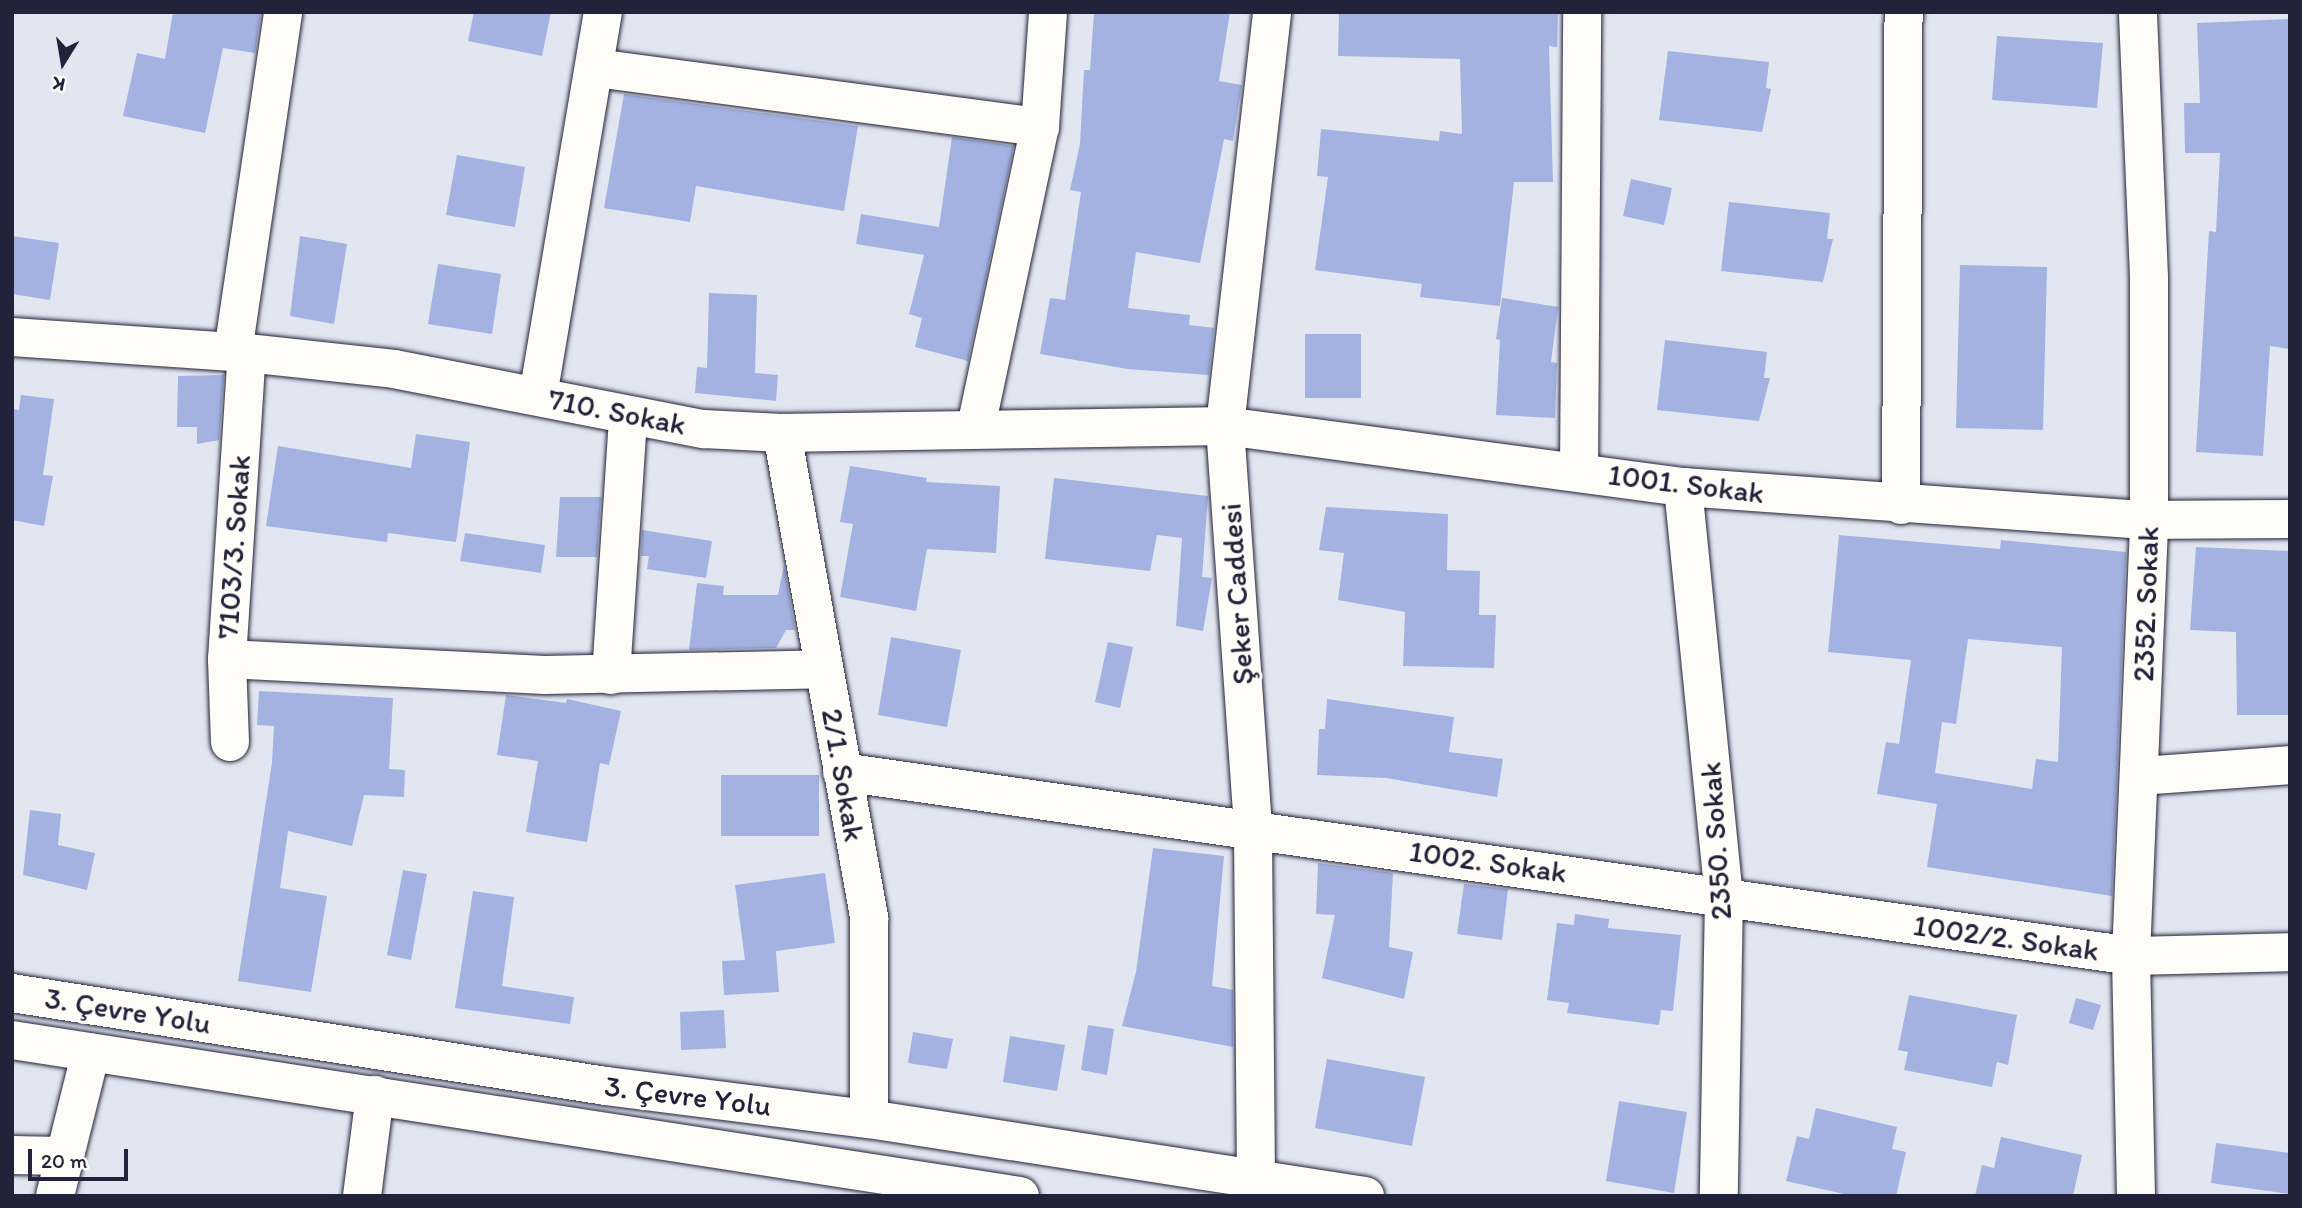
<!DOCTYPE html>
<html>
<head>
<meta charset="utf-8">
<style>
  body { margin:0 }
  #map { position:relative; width:2302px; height:1208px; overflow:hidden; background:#e2e6f0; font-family:Itim,sans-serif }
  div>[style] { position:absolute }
  .building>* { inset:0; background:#a3b2e1 }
  .roads { filter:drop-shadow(0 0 2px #22223b) drop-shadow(0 0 2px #22223b) }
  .street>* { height:38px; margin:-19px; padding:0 19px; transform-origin:19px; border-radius:19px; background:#fdfcf7 }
  .secondary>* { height:38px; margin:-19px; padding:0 19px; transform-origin:19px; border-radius:19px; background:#fdfcf7 }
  span { translate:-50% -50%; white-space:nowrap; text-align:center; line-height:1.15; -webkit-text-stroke:6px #fdfcf7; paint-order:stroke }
  .street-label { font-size:30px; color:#22223b }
  .frame { position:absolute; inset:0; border:14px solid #22223b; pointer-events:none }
  .north { position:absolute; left:28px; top:28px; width:70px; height:70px; -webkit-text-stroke:5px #fdfcf7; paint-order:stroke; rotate:191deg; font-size:19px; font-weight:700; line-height:28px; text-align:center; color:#22223b }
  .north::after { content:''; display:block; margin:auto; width:24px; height:32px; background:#22223b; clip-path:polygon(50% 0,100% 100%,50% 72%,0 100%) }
  .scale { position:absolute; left:28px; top:1149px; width:100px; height:32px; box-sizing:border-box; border:4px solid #22223b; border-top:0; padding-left:9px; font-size:21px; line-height:24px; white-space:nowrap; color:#22223b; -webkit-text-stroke:5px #fdfcf7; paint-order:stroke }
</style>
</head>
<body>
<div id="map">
  <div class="building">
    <div style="clip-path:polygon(173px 12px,261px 12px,255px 53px,223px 48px,205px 133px,123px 116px,137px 53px,165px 59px)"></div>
    <div style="clip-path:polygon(474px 12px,551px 12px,542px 56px,468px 41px)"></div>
    <div style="clip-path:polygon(1094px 12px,1230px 12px,1219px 81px,1242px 85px,1241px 90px,1233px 141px,1224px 139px,1200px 263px,1136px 252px,1128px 308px,1190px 315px,1189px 325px,1214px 328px,1209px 375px,1128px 369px,1040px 354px,1050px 298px,1065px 300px,1081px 192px,1070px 190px,1080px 144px,1084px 70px,1090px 70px)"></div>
    <div style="clip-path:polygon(1339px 12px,1558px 12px,1557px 47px,1549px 46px,1553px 182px,1514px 182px,1500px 306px,1420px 297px,1422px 284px,1315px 270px,1328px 177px,1317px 176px,1321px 129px,1439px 141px,1440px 131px,1462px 134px,1460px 59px,1338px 56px)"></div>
    <div style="clip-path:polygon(2290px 19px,2290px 349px,2270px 346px,2263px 456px,2196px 452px,2209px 231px,2216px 232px,2220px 153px,2185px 153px,2184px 103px,2200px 103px,2197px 23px)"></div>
    <div style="clip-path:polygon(1997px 36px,2103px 43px,2097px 108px,1992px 100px)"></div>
    <div style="clip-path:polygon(1668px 51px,1769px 62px,1766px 88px,1771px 89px,1762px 132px,1659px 120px)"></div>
    <div style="clip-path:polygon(624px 94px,858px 126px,844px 211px,696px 186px,690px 222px,604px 208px)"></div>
    <div style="clip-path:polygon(952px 137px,1014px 146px,968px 361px,915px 347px,922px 318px,909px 314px,924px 255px,856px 244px,861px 214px,939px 227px)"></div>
    <div style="clip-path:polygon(457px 155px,525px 167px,515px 227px,446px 215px)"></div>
    <div style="clip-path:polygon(1631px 179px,1672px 188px,1664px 225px,1623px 216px)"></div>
    <div style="clip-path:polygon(1729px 202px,1830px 213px,1827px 239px,1833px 239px,1823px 282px,1721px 271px)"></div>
    <div style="clip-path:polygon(12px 236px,59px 243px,50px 300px,12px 294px)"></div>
    <div style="clip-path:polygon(300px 236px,347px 244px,334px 324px,290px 316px)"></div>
    <div style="clip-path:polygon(438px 264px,501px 274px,492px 334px,428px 324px)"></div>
    <div style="clip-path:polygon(1960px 265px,2047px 267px,2043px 430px,1956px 428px)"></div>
    <div style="clip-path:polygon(709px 293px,757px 295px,755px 373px,778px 375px,776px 401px,695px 393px,697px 367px,707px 368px)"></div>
    <div style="clip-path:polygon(1502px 298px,1558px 307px,1551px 362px,1557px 363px,1555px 418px,1496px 415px,1500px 340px,1496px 339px)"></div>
    <div style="clip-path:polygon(1305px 334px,1361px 334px,1361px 398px,1305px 398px)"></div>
    <div style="clip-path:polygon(1665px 340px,1767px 352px,1764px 378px,1770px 378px,1759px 421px,1657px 410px)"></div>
    <div style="clip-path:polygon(224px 375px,219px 440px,197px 444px,197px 427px,177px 427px,178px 376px)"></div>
    <div style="clip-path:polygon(21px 395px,54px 399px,43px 475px,53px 476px,44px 526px,12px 520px,12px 409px,19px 410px)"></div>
    <div style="clip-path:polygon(416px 434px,470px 442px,456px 542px,388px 533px,387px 542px,266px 526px,278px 446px,411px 468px)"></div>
    <div style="clip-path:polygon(850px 466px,927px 478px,926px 482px,1000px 486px,996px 553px,927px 549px,916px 611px,840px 597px,853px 524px,840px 522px)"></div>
    <div style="clip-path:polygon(1054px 478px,1208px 496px,1202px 577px,1212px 578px,1203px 631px,1176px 626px,1182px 538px,1157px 535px,1150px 571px,1045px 559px)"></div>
    <div style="clip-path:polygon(560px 497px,601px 497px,597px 557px,556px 557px)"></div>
    <div style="clip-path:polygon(1326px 507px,1448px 514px,1447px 570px,1480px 571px,1479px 615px,1496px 615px,1494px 668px,1403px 666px,1405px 612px,1338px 600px,1344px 553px,1319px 550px)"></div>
    <div style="clip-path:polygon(642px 530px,712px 541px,706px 578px,647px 569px,649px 556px,641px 556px)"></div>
    <div style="clip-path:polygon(465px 533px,545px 545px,541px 573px,460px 561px)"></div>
    <div style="clip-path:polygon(evenodd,1839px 535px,2000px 549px,2001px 540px,2126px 552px,2112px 896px,1927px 867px,1937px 804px,1877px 794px,1886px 742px,1899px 744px,1911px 660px,1828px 652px,1839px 535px,1968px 639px,2062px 647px,2058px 762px,2036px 759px,2032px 789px,1935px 773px,1942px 722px,1956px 724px,1968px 639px)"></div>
    <div style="clip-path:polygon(2196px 547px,2290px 551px,2290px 715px,2237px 715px,2236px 632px,2190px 630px)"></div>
    <div style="clip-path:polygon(784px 565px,795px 630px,786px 630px,776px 648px,689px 650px,697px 583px,724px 586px,723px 595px,778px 595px)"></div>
    <div style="clip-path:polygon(891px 637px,961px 650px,947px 727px,878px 715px)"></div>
    <div style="clip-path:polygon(1108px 642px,1133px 647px,1120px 708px,1095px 702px)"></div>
    <div style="clip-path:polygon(259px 691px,393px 698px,389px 769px,405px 770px,404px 797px,364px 795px,352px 846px,288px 831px,280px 888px,327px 896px,311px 992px,238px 981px,272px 763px,274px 726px,257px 725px)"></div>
    <div style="clip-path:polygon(506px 695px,566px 703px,567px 699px,621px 711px,609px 765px,600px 763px,587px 842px,526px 832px,538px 761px,497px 755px)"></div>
    <div style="clip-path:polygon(1327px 699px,1454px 717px,1449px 752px,1503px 759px,1497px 797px,1386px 778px,1317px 775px,1319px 729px,1325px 729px)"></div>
    <div style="clip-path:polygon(721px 775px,819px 775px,819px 836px,721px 836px)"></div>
    <div style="clip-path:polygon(30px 810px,61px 814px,58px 845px,95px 853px,87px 890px,23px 875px)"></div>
    <div style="clip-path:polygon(1153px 848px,1224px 856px,1212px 986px,1233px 990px,1233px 1047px,1122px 1026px,1136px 972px)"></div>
    <div style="clip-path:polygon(1318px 863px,1393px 873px,1389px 947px,1413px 952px,1404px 999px,1322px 978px,1335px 915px,1316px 914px)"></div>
    <div style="clip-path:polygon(403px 870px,427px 874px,411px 960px,387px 955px)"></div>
    <div style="clip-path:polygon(825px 873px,835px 943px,776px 951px,779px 992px,724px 995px,722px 961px,745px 960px,735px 885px)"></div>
    <div style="clip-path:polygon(1464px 884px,1508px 889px,1502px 940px,1457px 934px)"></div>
    <div style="clip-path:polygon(473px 891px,514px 897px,502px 986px,574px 997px,570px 1024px,455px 1008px)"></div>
    <div style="clip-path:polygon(1575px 914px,1609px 919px,1608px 928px,1681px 935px,1673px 1011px,1661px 1010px,1659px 1025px,1567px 1013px,1569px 1003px,1547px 1000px,1557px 923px,1574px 925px)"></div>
    <div style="clip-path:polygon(1909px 995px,2017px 1015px,2008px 1065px,1997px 1062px,1992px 1087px,1904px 1070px,1908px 1052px,1898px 1050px)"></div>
    <div style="clip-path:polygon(2076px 998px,2101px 1005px,2093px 1030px,2069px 1023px)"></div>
    <div style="clip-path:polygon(724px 1010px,726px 1048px,681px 1050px,680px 1012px)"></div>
    <div style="clip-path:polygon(1088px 1025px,1114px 1029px,1107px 1075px,1081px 1070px)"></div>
    <div style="clip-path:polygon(913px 1032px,953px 1039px,947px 1069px,908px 1063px)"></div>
    <div style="clip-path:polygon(1010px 1036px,1065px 1045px,1057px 1091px,1003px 1082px)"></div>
    <div style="clip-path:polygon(1327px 1059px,1425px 1077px,1412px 1146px,1315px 1128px)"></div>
    <div style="clip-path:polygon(1619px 1101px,1687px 1112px,1674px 1193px,1606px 1181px)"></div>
    <div style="clip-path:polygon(1816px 1108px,1897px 1127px,1892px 1149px,1906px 1152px,1896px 1196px,1853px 1196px,1786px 1181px,1797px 1136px,1809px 1139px)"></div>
    <div style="clip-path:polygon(2001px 1137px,2082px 1155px,2073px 1196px,1975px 1196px,1982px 1165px,1994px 1168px)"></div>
    <div style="clip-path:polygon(2216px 1143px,2290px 1153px,2290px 1194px,2211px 1183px)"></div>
  </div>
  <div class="roads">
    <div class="street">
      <div style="left:596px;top:68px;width:448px;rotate:7.6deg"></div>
      <div style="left:12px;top:337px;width:236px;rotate:3.9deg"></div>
      <div style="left:247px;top:353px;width:148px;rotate:6.2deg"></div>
      <div style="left:394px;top:369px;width:316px;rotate:11deg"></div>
      <div style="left:704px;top:429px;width:78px;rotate:2.9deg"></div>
      <div style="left:782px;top:433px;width:443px;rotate:-0.9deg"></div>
      <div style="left:1225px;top:426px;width:462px;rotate:7.6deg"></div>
      <div style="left:1683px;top:487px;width:467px;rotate:4.1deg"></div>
      <div style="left:2149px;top:520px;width:141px;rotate:-0.4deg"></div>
      <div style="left:233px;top:352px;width:344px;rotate:-81.6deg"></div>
      <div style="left:538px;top:396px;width:389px;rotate:-80.4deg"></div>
      <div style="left:976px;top:427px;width:307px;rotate:-78deg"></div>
      <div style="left:1040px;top:127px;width:115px;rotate:-86deg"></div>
      <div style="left:782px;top:433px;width:493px;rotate:79.8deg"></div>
      <div style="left:869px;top:918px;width:201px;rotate:90deg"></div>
      <div style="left:1579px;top:471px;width:459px;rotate:-89.6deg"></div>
      <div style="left:1683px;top:487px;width:411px;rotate:84.3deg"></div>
      <div style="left:1724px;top:896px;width:300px;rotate:91deg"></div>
      <div style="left:1901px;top:505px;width:493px;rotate:-89.7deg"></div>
      <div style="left:227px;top:659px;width:318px;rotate:2.9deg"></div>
      <div style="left:545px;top:675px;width:279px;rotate:-1.2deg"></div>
      <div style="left:611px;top:675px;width:259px;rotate:-86.2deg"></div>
      <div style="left:230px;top:742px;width:83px;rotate:-92.1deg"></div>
      <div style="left:227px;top:659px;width:307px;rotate:-86.3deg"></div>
      <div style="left:842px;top:772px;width:1302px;rotate:8.12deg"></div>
      <div style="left:2131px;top:956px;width:159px;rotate:-1.4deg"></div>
      <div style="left:2141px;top:776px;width:149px;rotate:-4.2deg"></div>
      <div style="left:12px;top:1155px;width:51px;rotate:1.1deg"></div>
      <div style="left:55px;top:1196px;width:148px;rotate:-76deg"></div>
      <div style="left:362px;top:1196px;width:102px;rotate:-82.7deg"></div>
      <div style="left:2136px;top:1196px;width:240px;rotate:-91.2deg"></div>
      <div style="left:2131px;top:956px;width:436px;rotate:-87.6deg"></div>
      <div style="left:2149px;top:520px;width:243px;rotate:-90deg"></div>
      <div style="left:2149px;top:277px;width:265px;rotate:-92.4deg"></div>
    </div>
    <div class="secondary">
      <div style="left:12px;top:993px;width:601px;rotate:8.9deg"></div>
      <div style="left:606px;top:1086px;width:265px;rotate:7.2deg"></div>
      <div style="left:869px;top:1119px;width:502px;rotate:8.82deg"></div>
      <div style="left:12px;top:1040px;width:1020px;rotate:8.8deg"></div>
      <div style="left:1256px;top:1179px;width:352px;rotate:-90.5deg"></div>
      <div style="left:1253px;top:827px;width:402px;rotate:-94deg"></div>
      <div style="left:1225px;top:426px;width:417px;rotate:-83.5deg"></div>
    </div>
  </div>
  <div class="street-label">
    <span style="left:617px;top:412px;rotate:11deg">710. Sokak</span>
    <span style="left:1686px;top:484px;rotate:7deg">1001. Sokak</span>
    <span style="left:234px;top:547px;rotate:-86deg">7103/3. Sokak</span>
    <span style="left:1237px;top:594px;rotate:-94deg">Şeker Caddesi</span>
    <span style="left:2146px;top:604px;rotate:-88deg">2352. Sokak</span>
    <span style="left:843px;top:775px;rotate:80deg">2/1. Sokak</span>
    <span style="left:1716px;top:841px;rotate:-94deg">2350. Sokak</span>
    <span style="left:1488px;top:862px;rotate:8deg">1002. Sokak</span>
    <span style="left:2006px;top:938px;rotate:8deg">1002/2. Sokak</span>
    <span style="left:128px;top:1011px;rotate:9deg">3. Çevre Yolu</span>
    <span style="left:688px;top:1096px;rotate:7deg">3. Çevre Yolu</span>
  </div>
  <div class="frame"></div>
  <div class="north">K</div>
  <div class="scale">20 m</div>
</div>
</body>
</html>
